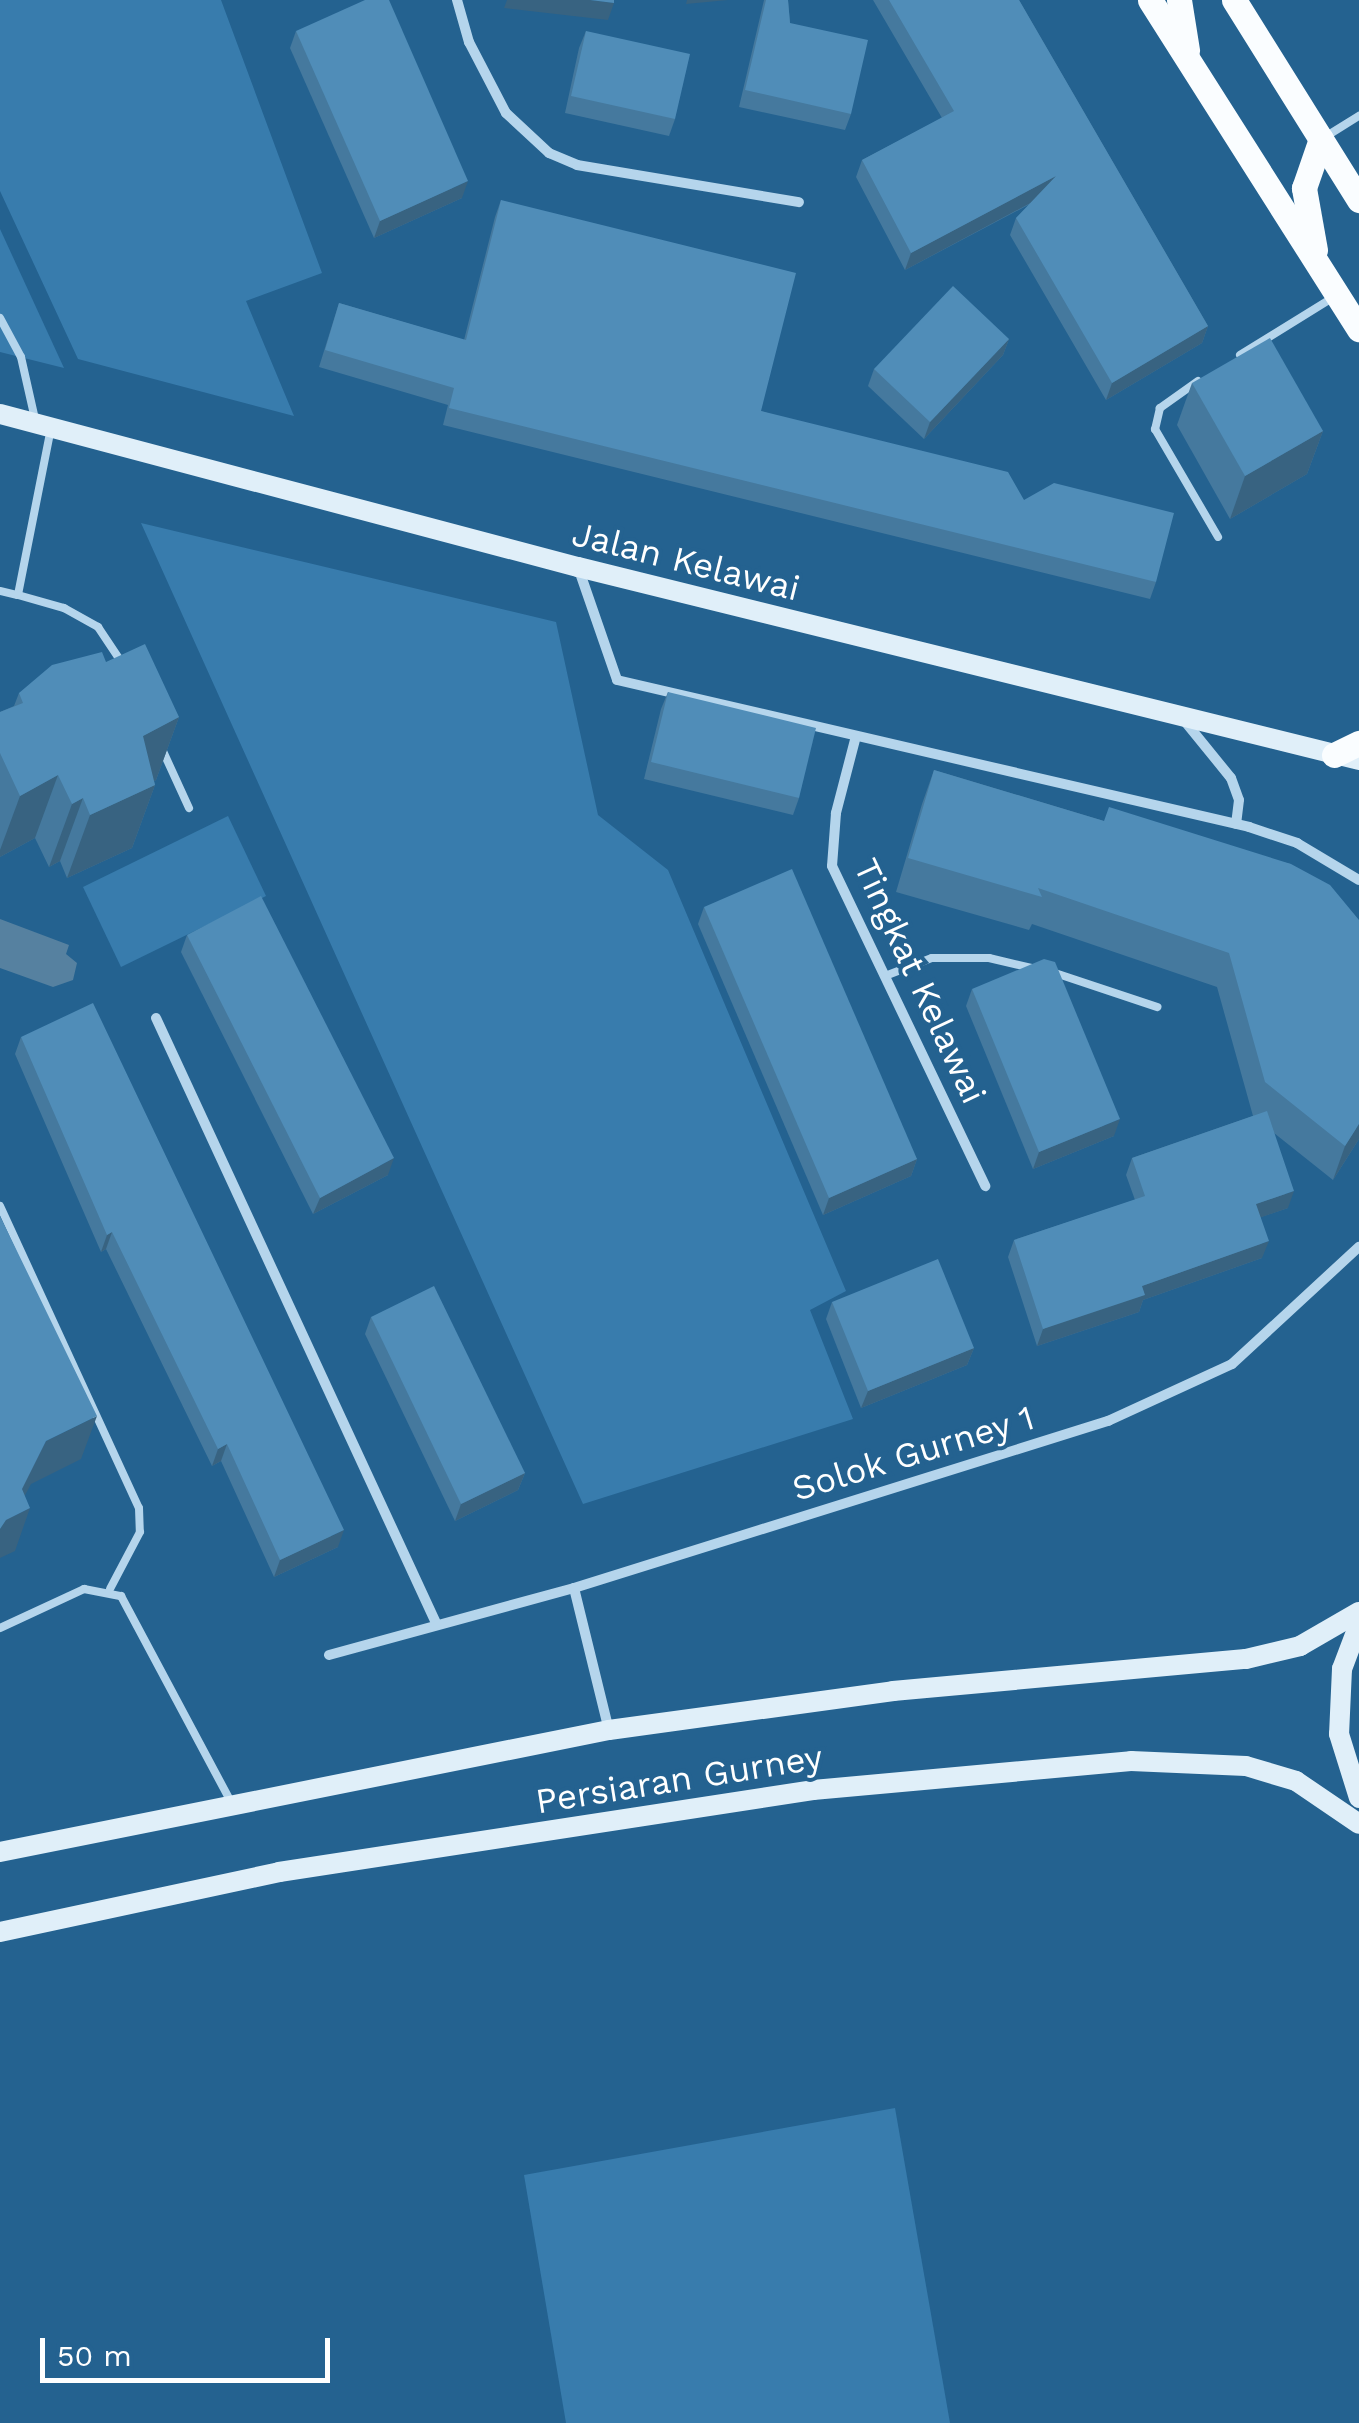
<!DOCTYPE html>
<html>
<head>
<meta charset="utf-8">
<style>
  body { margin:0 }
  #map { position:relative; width:1359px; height:2423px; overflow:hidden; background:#246290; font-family:"Work Sans",sans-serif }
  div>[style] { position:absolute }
  .green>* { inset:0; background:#387cad }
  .water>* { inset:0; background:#5681a0 }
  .lane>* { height:8px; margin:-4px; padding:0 4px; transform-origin:4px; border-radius:4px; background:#b5d5ec }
  .street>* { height:10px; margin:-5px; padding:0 5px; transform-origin:5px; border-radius:5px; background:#b5d5ec }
  .secondary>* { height:20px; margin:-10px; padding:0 10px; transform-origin:10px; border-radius:10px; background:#e0eff9 }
  .primary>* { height:25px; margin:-12.5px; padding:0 12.5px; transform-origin:12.5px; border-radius:12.5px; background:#fafdff }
  .wall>* { inset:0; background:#45799e }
  .shaded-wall>* { inset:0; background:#386381 }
  .building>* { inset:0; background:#508db8 }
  span { translate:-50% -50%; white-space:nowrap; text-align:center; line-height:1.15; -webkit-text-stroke:8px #246290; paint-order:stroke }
  .street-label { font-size:35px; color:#fff }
  .scale { position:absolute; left:40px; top:2338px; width:290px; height:45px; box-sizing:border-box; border:5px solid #fff; border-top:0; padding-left:12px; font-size:30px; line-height:35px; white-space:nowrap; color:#fff; -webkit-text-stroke:8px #246290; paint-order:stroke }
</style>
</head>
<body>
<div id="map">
  <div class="green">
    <div style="clip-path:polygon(0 0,221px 0,322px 273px,246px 301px,294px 416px,78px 359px,0 191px)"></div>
    <div style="clip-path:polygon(0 229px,64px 368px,0 352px)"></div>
    <div style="clip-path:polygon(141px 523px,556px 622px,598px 815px,668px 870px,846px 1291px,810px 1310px,853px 1419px,583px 1504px)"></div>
    <div style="clip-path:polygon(228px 816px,266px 896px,121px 967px,83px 887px)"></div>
    <div style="clip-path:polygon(895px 2108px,950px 2423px,566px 2423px,524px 2175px)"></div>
  </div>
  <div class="water">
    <div style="clip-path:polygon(0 919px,69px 945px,66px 954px,77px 963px,73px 980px,53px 987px,0 968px)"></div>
  </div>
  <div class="lane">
    <div style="left:1325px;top:137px;width:40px;rotate:-32deg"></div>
    <div style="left:0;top:318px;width:44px;rotate:61.7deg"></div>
    <div style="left:21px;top:357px;width:64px;rotate:77.3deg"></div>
    <div style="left:1240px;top:355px;width:110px;rotate:-31.7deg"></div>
    <div style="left:1198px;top:381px;width:47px;rotate:144.6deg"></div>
    <div style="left:1160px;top:408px;width:22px;rotate:103deg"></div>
    <div style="left:1155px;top:429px;width:125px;rotate:59.7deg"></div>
    <div style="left:51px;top:428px;width:170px;rotate:101.2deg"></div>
    <div style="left:18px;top:595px;width:48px;rotate:15.8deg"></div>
    <div style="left:64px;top:608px;width:39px;rotate:29deg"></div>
    <div style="left:98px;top:627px;width:43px;rotate:56.3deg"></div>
    <div style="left:0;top:591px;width:18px;rotate:13deg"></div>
    <div style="left:162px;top:749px;width:65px;rotate:65.4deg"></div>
    <div style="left:1055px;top:973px;width:108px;rotate:18.4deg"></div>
    <div style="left:885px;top:976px;width:50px;rotate:-21deg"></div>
    <div style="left:932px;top:958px;width:57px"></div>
    <div style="left:989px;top:958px;width:48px;rotate:13.2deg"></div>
    <div style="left:0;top:1206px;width:332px;rotate:65.3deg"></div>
    <div style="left:139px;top:1508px;width:24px;rotate:88deg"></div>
    <div style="left:140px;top:1532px;width:64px;rotate:117.8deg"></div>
    <div style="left:0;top:1628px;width:93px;rotate:-24.9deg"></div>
    <div style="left:84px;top:1589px;width:38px;rotate:11deg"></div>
    <div style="left:121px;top:1596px;width:234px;rotate:61.9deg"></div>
  </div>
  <div class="street">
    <div style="left:457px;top:0;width:44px;rotate:74.1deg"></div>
    <div style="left:469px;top:42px;width:80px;rotate:62.5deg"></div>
    <div style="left:506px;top:113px;width:59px;rotate:42.9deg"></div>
    <div style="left:549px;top:153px;width:30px;rotate:23deg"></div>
    <div style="left:577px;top:165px;width:225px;rotate:9.5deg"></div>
    <div style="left:579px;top:570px;width:116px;rotate:70.9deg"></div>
    <div style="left:617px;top:680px;width:649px;rotate:13.09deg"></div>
    <div style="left:1249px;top:827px;width:51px;rotate:18.4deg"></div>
    <div style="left:1297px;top:843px;width:72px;rotate:30.8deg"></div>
    <div style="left:1183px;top:719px;width:76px;rotate:50.9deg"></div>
    <div style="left:1231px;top:778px;width:23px;rotate:70deg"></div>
    <div style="left:1239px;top:800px;width:24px;rotate:97deg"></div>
    <div style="left:856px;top:736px;width:80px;rotate:104.6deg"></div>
    <div style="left:836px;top:813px;width:53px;rotate:94.3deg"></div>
    <div style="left:832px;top:866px;width:355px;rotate:64.4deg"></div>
    <div style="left:156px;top:1018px;width:667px;rotate:65.16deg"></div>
    <div style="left:574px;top:1588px;width:146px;rotate:76.2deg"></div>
    <div style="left:329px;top:1655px;width:254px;rotate:-15.3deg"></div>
    <div style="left:574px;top:1588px;width:560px;rotate:-17.37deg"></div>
    <div style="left:1108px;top:1421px;width:136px;rotate:-24.7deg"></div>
    <div style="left:1232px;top:1364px;width:173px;rotate:-42.7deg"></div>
  </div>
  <div class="secondary">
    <div style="left:0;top:414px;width:598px;rotate:14.83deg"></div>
    <div style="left:578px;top:567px;width:804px;rotate:13.88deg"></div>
    <div style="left:1359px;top:1624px;width:48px;rotate:110.7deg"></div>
    <div style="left:1342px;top:1669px;width:65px;rotate:92.6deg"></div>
    <div style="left:1339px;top:1734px;width:67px;rotate:72.6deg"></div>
    <div style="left:0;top:1852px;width:621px;rotate:-11.33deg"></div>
    <div style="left:609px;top:1730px;width:287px;rotate:-7.8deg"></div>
    <div style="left:893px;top:1691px;width:354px;rotate:-5.2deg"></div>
    <div style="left:1246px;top:1659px;width:56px;rotate:-13.5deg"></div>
    <div style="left:1300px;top:1646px;width:68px;rotate:-30deg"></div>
    <div style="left:0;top:1932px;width:285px;rotate:-12.1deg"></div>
    <div style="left:279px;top:1872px;width:540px;rotate:-8.73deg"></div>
    <div style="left:813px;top:1790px;width:319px;rotate:-5.2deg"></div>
    <div style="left:1131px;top:1761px;width:115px;rotate:2.5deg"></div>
    <div style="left:1246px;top:1766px;width:52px;rotate:16.7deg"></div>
    <div style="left:1296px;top:1781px;width:76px;rotate:34.3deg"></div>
  </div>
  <div class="primary">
    <div style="left:1150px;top:0;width:390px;rotate:57.6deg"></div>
    <div style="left:1179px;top:0;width:51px;rotate:80.9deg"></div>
    <div style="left:1234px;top:0;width:236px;rotate:58deg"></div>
    <div style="left:1315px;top:250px;width:63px;rotate:-100.1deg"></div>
    <div style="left:1304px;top:188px;width:52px;rotate:-70.9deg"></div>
    <div style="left:1334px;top:755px;width:28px;rotate:-26deg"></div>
  </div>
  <div class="wall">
    <div style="clip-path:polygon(764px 0,788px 0,790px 23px,851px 114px,845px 130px,739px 107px)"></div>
    <div style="clip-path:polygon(873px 0,1019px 0,1208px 326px,1202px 343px,1106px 400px,1010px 235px,1016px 218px,1030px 204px,905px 270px,856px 177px,862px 160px,942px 118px)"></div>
    <div style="clip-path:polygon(296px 31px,462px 198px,374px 238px,290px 48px)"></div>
    <div style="clip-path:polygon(586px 31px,675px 119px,669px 136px,565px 113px,579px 48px)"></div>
    <div style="clip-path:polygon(501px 200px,761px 411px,1024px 500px,1156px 582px,1150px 599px,443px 425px,448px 405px,319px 367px,339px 303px,464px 340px,495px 217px)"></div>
    <div style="clip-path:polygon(1009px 339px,1003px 355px,924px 439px,868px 386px,874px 369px)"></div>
    <div style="clip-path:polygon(1192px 383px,1323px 431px,1307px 474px,1230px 519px,1177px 425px)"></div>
    <div style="clip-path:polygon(106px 662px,179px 717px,156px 780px,154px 781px,155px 785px,132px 848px,67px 878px,60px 861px,49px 867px,35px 838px,0 857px,0 712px,14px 706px,19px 693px)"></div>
    <div style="clip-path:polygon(668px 692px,799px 798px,793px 815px,644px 779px,661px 709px)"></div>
    <div style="clip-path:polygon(934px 770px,1104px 821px,1291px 864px,1359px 1139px,1333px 1180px,1274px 1133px,1288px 1208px,1261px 1217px,1262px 1258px,1143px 1300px,1139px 1312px,1037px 1346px,1008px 1257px,1014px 1240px,1135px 1200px,1126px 1175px,1132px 1158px,1253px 1116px,1217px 987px,1032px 924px,1029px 930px,896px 892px,922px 804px)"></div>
    <div style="clip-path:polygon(704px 907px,917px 1159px,911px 1176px,823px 1215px,698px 924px)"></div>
    <div style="clip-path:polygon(187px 935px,388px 1175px,313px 1214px,181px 952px)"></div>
    <div style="clip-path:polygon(972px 989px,1114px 1136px,1033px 1169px,966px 1006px)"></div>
    <div style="clip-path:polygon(21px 1037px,338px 1547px,274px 1577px,221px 1461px,212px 1466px,106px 1249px,101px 1252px,15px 1054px)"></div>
    <div style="clip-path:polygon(832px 1302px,974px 1348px,967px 1365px,861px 1408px,826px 1319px)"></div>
    <div style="clip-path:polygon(371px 1317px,525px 1473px,518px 1490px,455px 1521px,365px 1334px)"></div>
  </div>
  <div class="shaded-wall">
    <div style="clip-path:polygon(507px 0,590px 0,614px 3px,608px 20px,504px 8px)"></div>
    <div style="clip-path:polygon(687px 0,728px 0,686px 4px)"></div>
    <div style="clip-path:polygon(1056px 176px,1049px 193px,905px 270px,911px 253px)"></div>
    <div style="clip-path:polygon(468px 181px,462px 198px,374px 238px,380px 221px)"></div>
    <div style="clip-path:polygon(1208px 326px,1202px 343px,1106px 400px,1112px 383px)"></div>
    <div style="clip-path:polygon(1009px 339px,1003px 355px,924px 439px,930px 422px)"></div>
    <div style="clip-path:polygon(1323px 431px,1307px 474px,1230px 519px,1245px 476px)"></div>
    <div style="clip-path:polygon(179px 717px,156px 780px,120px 799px,143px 736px)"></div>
    <div style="clip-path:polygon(58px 775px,35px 838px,0 857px,0 850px,20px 796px)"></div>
    <div style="clip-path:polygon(155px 785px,132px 848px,67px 878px,90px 815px)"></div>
    <div style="clip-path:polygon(83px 798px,60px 861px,49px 867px,72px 804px)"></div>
    <div style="clip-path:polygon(1120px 1119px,1114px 1136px,1033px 1169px,1039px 1152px)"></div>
    <div style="clip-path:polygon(1359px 1124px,1359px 1139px,1333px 1180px,1345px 1146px)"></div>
    <div style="clip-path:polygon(394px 1158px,388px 1175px,313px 1214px,320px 1198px)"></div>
    <div style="clip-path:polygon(917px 1159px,911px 1176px,823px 1215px,829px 1198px)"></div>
    <div style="clip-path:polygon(1294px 1191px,1288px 1208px,1250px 1221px,1256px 1204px)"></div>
    <div style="clip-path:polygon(112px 1232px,106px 1249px,101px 1252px,107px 1235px)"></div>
    <div style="clip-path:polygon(1269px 1241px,1262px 1258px,1143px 1300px,1139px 1312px,1037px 1346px,1043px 1329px,1142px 1286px)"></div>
    <div style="clip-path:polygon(974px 1348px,967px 1365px,861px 1408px,868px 1391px)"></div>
    <div style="clip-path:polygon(97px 1416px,81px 1459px,31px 1484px,14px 1516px,30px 1508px,15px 1551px,0 1558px,0 1529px,46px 1441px)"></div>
    <div style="clip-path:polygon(227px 1444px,221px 1461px,212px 1466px,218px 1449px)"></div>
    <div style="clip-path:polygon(525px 1473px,518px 1490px,455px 1521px,461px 1504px)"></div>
    <div style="clip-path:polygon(344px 1530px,338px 1547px,274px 1577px,280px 1560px)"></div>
  </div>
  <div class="building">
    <div style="clip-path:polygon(365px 0,389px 0,468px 181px,380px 221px,296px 31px)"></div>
    <div style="clip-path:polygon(590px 0,614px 0,614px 3px)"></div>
    <div style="clip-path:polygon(766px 0,788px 0,790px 23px,868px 40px,851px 114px,745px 90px)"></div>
    <div style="clip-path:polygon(889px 0,1019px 0,1208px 326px,1112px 383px,1016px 218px,1056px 176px,911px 253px,862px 160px,954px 111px)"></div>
    <div style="clip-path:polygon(586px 31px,690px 54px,675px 119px,571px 96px)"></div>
    <div style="clip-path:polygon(501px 200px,796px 273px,761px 411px,1008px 472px,1024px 500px,1054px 483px,1174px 513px,1156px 582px,449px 408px,454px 388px,325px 350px,339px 303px,466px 340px)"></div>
    <div style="clip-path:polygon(953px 286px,1009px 339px,930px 422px,874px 369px)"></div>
    <div style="clip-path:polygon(1270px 338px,1323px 431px,1245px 476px,1192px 383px)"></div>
    <div style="clip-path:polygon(145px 644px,179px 717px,143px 736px,155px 785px,90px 815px,83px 798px,72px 804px,58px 775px,20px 796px,0 753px,0 712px,23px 703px,19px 693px,52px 665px,102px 652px,106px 662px)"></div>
    <div style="clip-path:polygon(668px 692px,816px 728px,799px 798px,651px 762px)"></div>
    <div style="clip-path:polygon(934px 770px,1104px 821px,1109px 807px,1291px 864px,1330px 885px,1359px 920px,1359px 1124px,1345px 1146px,1265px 1082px,1229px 953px,1038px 888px,1042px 897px,908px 858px)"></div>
    <div style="clip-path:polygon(792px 869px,917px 1159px,829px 1198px,704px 907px)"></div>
    <div style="clip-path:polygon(261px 896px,394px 1158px,320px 1198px,187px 935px)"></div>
    <div style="clip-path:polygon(1044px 959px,1055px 962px,1120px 1119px,1039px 1152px,972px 989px)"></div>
    <div style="clip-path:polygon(93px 1003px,344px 1530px,280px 1560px,227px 1444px,218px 1449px,112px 1232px,107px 1235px,21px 1037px)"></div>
    <div style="clip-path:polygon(1267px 1111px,1294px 1191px,1256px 1204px,1269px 1241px,1142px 1286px,1145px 1295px,1043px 1329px,1014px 1240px,1145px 1196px,1132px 1158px)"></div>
    <div style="clip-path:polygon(0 1216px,97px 1416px,46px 1441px,22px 1489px,30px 1508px,6px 1520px,0 1529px)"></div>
    <div style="clip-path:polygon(938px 1259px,974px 1348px,868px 1391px,832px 1302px)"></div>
    <div style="clip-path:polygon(434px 1286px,525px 1473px,461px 1504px,371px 1317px)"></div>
  </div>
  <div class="street-label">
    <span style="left:686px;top:561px;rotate:14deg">Jalan Kelawai</span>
    <span style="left:920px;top:981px;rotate:65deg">Tingkat Kelawai</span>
    <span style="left:913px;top:1453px;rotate:-17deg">Solok Gurney 1</span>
    <span style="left:679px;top:1779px;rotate:-9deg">Persiaran Gurney</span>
  </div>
  <div class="scale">50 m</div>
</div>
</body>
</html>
